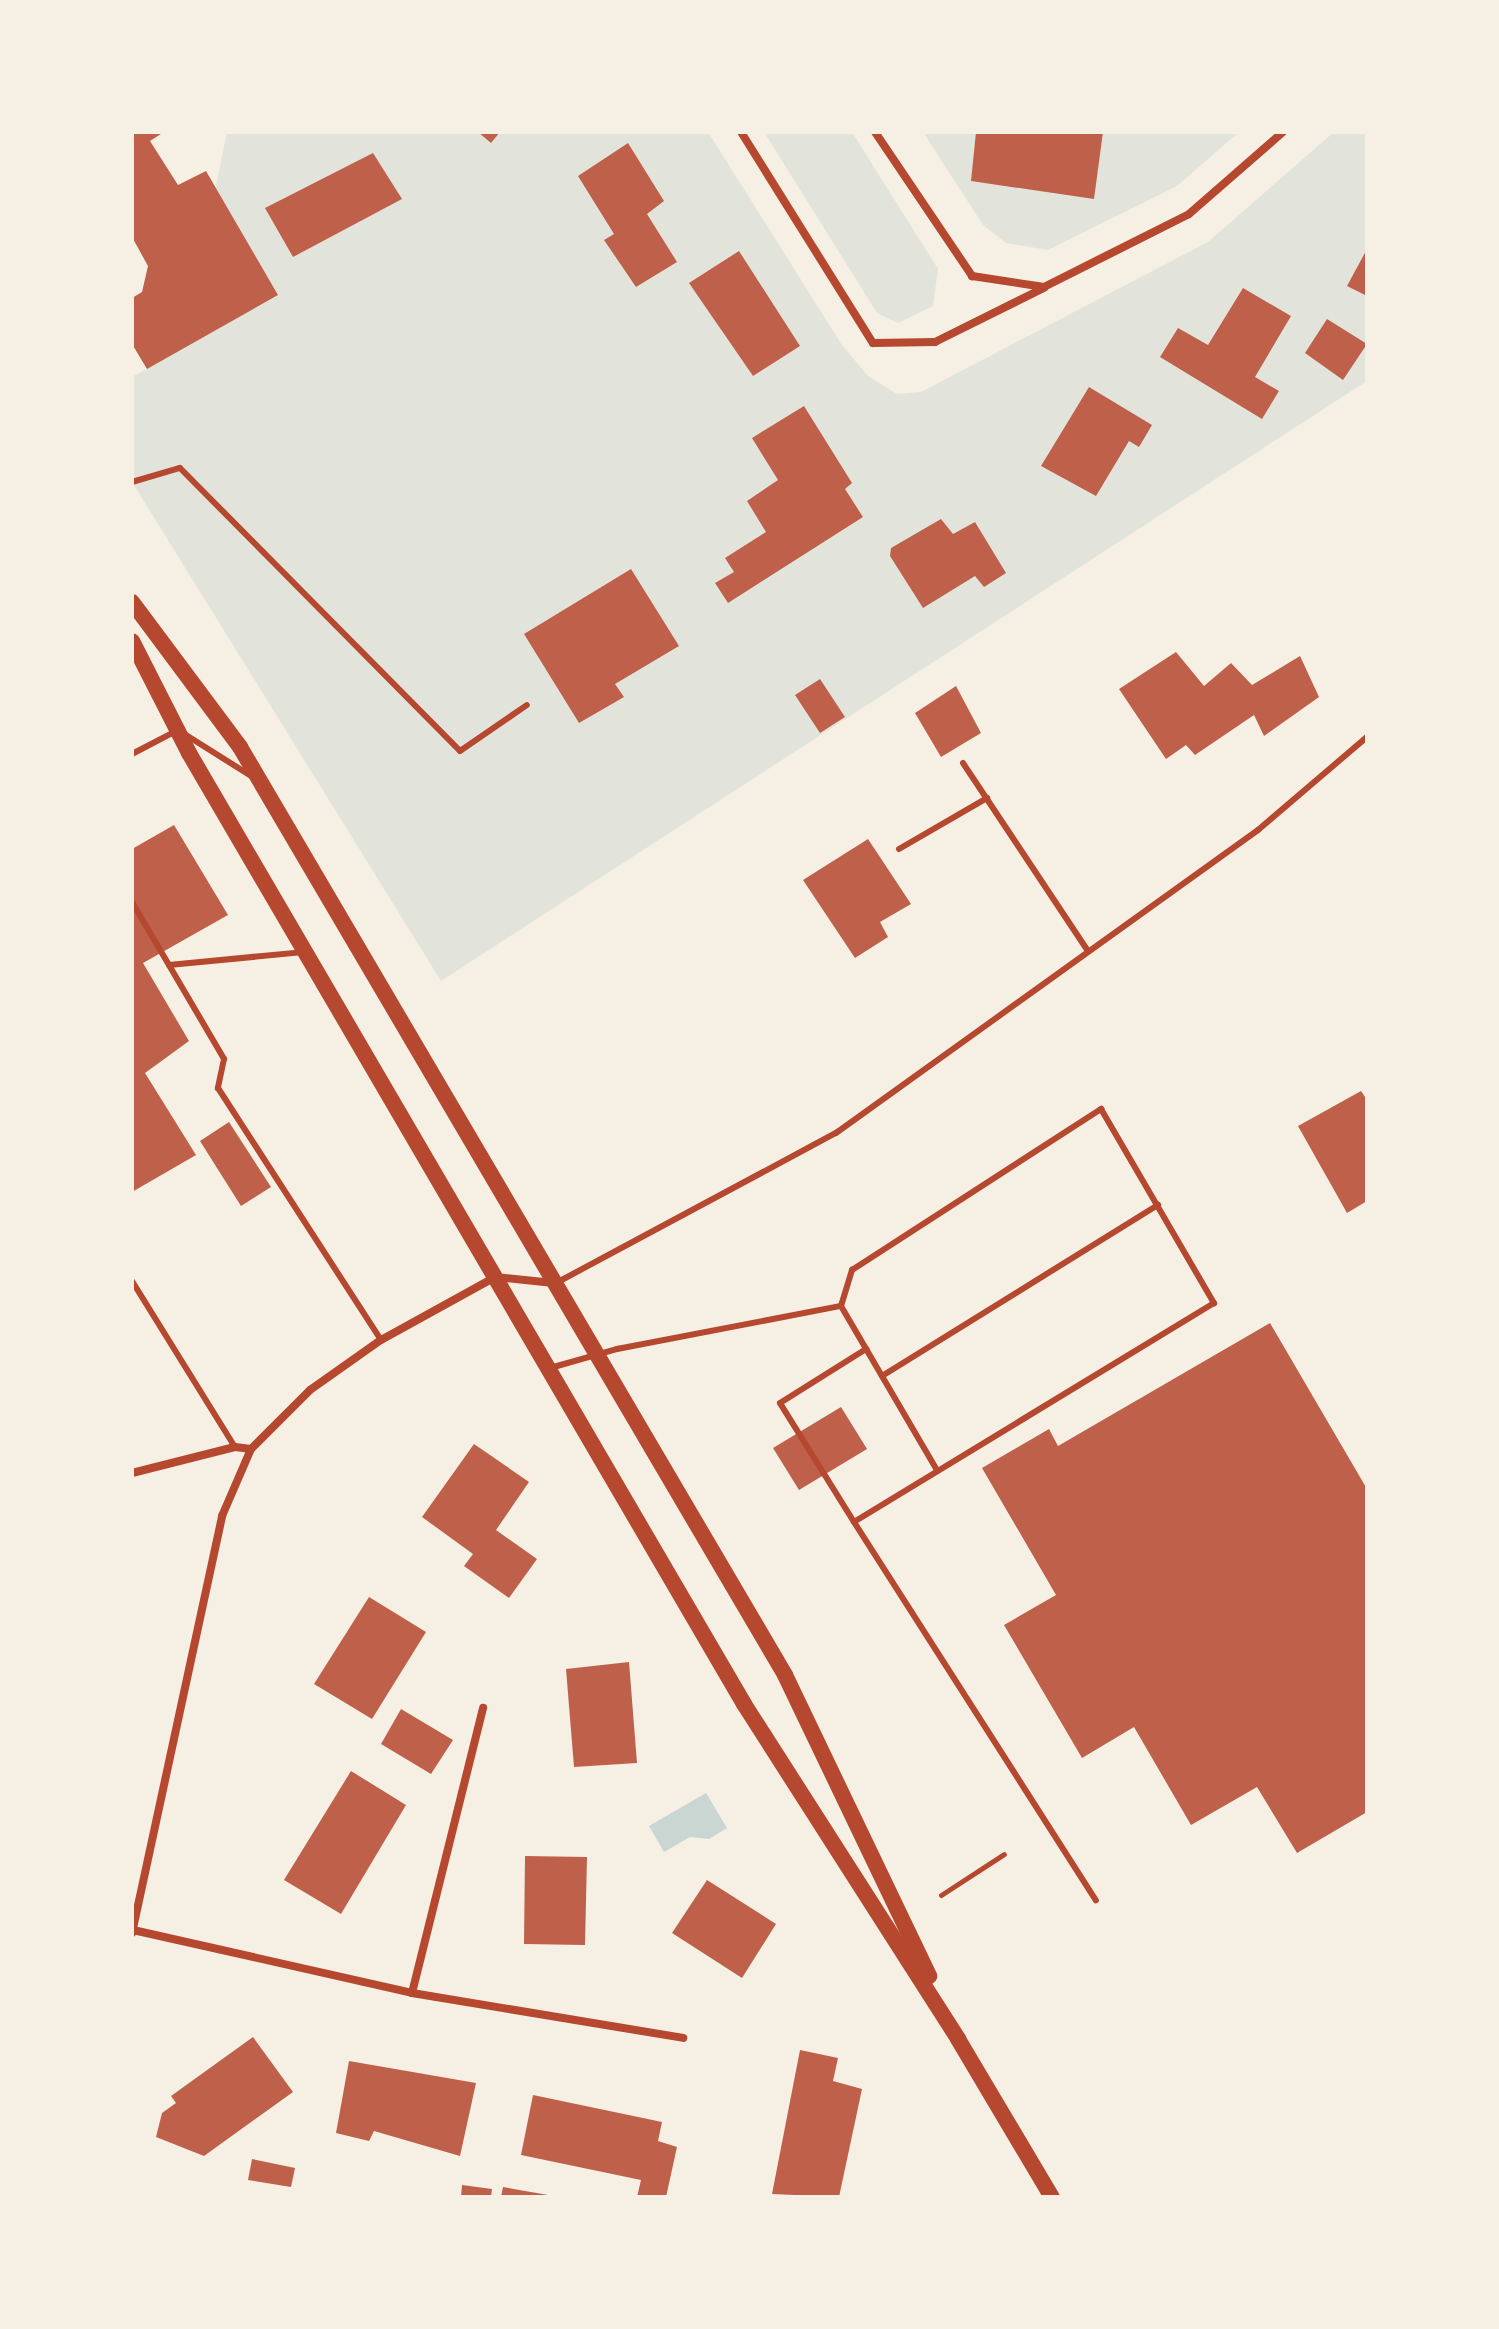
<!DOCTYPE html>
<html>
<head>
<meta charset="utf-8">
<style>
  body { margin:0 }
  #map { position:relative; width:1499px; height:2329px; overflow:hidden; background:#f6efe4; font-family:"Fira Sans Condensed",sans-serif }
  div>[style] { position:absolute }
  .green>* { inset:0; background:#e2e4dc }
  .water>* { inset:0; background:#c9d6d2 }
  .building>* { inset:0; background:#bf614a }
  .path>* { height:5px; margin:-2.5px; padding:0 2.5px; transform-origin:2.5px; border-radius:2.5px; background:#b5482f }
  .service>* { height:6px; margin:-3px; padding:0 3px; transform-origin:3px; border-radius:3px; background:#b5482f }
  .minor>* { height:8px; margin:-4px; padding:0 4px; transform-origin:4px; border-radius:4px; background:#b5482f }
  .secondary>* { height:16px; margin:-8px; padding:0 8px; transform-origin:8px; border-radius:8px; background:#b5482f }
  span { translate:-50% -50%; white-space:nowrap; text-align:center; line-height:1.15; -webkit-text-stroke:7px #f6efe4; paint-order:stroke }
  .frame { position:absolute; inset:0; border:134px solid #f6efe4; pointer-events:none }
</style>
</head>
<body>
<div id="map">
  <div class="green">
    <div style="clip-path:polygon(227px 132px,708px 132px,842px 345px,868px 376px,897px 394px,921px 392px,1208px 242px,1334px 132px,1367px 132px,1367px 381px,441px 981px,132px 482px,132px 377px,278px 295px,215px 191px)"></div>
    <div style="clip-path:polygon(764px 132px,852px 132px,938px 269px,933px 306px,898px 323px,877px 313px)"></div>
    <div style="clip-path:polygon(923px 132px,1239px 132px,1177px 186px,1048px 250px,1006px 243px,983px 225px)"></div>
  </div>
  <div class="water">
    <div style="clip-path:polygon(706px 1793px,727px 1828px,709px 1839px,690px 1837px,664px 1852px,649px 1826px)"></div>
  </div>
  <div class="building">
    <div style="clip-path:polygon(132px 132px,164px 132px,150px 141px,178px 185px,206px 171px,278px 295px,147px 369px,132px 344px,132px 298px,142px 292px,148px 266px,132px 237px)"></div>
    <div style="clip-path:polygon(478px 132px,500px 132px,491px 143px)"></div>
    <div style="clip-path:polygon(976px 132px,1103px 132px,1094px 199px,971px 181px)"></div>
    <div style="clip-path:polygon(628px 143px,664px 201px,647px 214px,677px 262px,636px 287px,604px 240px,614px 234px,578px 176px)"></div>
    <div style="clip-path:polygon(373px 153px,402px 199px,293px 257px,265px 208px)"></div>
    <div style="clip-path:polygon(1367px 249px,1367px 296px,1347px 286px)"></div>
    <div style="clip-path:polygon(739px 251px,800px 346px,753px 376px,689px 283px)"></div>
    <div style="clip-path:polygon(1243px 288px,1291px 316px,1255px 377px,1279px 391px,1262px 419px,1160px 357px,1178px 328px,1208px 345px)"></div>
    <div style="clip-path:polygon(1327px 319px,1367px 344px,1343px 380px,1305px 353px)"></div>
    <div style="clip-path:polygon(1089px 387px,1152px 425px,1139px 447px,1129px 441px,1096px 496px,1041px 466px)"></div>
    <div style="clip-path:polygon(804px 406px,852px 483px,845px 489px,863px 517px,728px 603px,715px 583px,734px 572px,725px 558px,766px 532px,747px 501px,778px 480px,752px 438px)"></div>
    <div style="clip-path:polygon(941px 519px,953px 534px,975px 522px,1006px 573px,984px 587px,975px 576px,923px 608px,890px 556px,891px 548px)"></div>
    <div style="clip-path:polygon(631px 569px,679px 646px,615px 684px,624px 697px,579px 723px,524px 634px)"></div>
    <div style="clip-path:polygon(1176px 652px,1204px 686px,1231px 663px,1252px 685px,1300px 656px,1319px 697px,1264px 736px,1254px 715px,1195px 755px,1186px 745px,1166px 759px,1119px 689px)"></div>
    <div style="clip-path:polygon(820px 679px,845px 717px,820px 733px,795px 695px)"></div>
    <div style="clip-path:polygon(956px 686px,981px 733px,941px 757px,915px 713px)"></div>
    <div style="clip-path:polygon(174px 825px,228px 915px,143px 963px,189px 1041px,145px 1073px,196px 1155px,132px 1192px,132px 849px)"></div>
    <div style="clip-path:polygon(868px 839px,911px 904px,880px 922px,888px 937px,855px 958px,803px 880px)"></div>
    <div style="clip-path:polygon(1361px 1091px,1367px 1100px,1367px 1201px,1347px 1213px,1298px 1126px)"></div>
    <div style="clip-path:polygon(229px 1122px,271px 1187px,241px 1206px,200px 1141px)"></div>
    <div style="clip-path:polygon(1270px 1323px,1367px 1489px,1367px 1812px,1297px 1853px,1257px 1787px,1191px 1825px,1134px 1727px,1082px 1758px,1004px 1625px,1056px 1595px,982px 1468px,1049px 1429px,1058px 1446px)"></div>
    <div style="clip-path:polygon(841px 1407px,867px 1449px,799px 1490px,773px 1448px)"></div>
    <div style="clip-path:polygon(474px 1444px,529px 1482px,496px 1530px,537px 1559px,509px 1598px,464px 1566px,473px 1554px,422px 1517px)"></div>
    <div style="clip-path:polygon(369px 1597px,426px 1632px,372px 1719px,314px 1684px)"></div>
    <div style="clip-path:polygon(629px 1662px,637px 1763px,574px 1767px,566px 1669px)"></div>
    <div style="clip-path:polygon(401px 1709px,453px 1740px,431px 1774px,381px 1744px)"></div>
    <div style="clip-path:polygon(351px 1771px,406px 1805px,341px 1914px,284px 1880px)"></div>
    <div style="clip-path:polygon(525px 1856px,587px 1857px,585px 1945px,524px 1944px)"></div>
    <div style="clip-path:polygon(707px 1880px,776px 1924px,742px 1978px,672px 1933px)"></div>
    <div style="clip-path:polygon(253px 2037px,293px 2092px,204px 2156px,156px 2137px,162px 2113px,176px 2103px,171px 2096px)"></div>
    <div style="clip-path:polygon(800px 2050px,838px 2058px,833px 2081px,862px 2089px,839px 2197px,772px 2194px)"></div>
    <div style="clip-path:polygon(349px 2061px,476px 2083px,460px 2156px,374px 2131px,369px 2141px,336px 2133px)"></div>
    <div style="clip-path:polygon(533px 2095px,662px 2122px,658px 2141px,677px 2147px,666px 2197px,637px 2197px,641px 2180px,521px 2155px)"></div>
    <div style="clip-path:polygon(252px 2159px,295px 2168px,291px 2187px,248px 2180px)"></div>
    <div style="clip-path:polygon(462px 2185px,492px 2189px,491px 2197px,461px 2197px)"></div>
    <div style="clip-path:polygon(503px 2187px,548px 2195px,548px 2197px,501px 2197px)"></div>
  </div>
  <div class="path">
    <div style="left:941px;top:1895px;width:75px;rotate:-33.1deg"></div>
  </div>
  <div class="service">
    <div style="left:132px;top:482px;width:50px;rotate:-16.3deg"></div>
    <div style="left:180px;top:468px;width:398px;rotate:45.3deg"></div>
    <div style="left:460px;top:751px;width:81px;rotate:-34.5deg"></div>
    <div style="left:186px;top:735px;width:77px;rotate:32.2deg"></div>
    <div style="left:132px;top:754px;width:50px;rotate:-27.6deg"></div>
    <div style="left:963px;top:763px;width:226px;rotate:56.4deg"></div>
    <div style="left:899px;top:849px;width:102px;rotate:-30.1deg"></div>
    <div style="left:132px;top:902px;width:182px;rotate:59.6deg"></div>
    <div style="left:224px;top:1059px;width:30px;rotate:102deg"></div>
    <div style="left:218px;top:1088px;width:300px;rotate:57.1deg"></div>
    <div style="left:169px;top:965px;width:137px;rotate:-5.5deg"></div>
    <div style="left:132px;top:1281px;width:195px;rotate:58.2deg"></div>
    <div style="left:556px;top:1283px;width:318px;rotate:-28.2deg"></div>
    <div style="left:836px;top:1133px;width:520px;rotate:-35.68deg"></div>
    <div style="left:1258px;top:830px;width:143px;rotate:-40.5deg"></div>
    <div style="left:841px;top:1306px;width:38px;rotate:-73deg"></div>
    <div style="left:852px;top:1270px;width:297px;rotate:-32.9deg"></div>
    <div style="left:1101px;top:1109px;width:225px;rotate:59.8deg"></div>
    <div style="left:1214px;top:1303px;width:421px;rotate:148.7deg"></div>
    <div style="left:854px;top:1522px;width:449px;rotate:57.4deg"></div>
    <div style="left:550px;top:1368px;width:70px;rotate:-15.8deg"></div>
    <div style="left:617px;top:1349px;width:228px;rotate:-10.9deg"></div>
    <div style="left:841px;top:1306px;width:190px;rotate:59.7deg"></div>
    <div style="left:882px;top:1376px;width:325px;rotate:-31.8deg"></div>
    <div style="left:854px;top:1522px;width:140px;rotate:-121.9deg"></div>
    <div style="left:780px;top:1403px;width:102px;rotate:-32.1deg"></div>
  </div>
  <div class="minor">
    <div style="left:741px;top:132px;width:249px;rotate:58deg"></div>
    <div style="left:873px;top:343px;width:62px;rotate:-0.9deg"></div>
    <div style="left:935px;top:342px;width:122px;rotate:-26.4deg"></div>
    <div style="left:875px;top:132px;width:174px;rotate:56deg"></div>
    <div style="left:972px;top:276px;width:73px;rotate:8.7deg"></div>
    <div style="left:1044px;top:287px;width:162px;rotate:-26.7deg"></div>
    <div style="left:1189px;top:214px;width:125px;rotate:-41.1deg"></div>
    <div style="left:132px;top:1473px;width:106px;rotate:-14.2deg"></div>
    <div style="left:235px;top:1447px;width:16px;rotate:7deg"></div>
    <div style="left:133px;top:1930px;width:286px;rotate:12.7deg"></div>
    <div style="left:412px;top:1993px;width:275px;rotate:9.4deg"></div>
    <div style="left:132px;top:1933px;width:427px;rotate:-77.8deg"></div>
    <div style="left:222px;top:1516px;width:73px;rotate:-66.6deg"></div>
    <div style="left:251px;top:1449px;width:83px;rotate:-45deg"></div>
    <div style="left:310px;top:1390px;width:87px;rotate:-35.2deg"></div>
    <div style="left:381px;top:1340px;width:130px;rotate:-28.9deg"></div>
    <div style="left:495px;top:1277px;width:59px;rotate:5.8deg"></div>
    <div style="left:412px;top:1993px;width:294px;rotate:-76deg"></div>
  </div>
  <div class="secondary">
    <div style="left:132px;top:602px;width:181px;rotate:53.3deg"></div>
    <div style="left:240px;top:747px;width:1076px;rotate:59.57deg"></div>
    <div style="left:785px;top:1675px;width:334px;rotate:64.4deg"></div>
    <div style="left:132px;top:641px;width:126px;rotate:63deg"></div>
    <div style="left:189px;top:753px;width:1101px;rotate:59.73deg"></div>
    <div style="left:744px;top:1704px;width:398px;rotate:57.4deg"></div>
    <div style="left:958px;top:2039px;width:184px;rotate:59.3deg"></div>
  </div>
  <div class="frame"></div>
</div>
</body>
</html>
